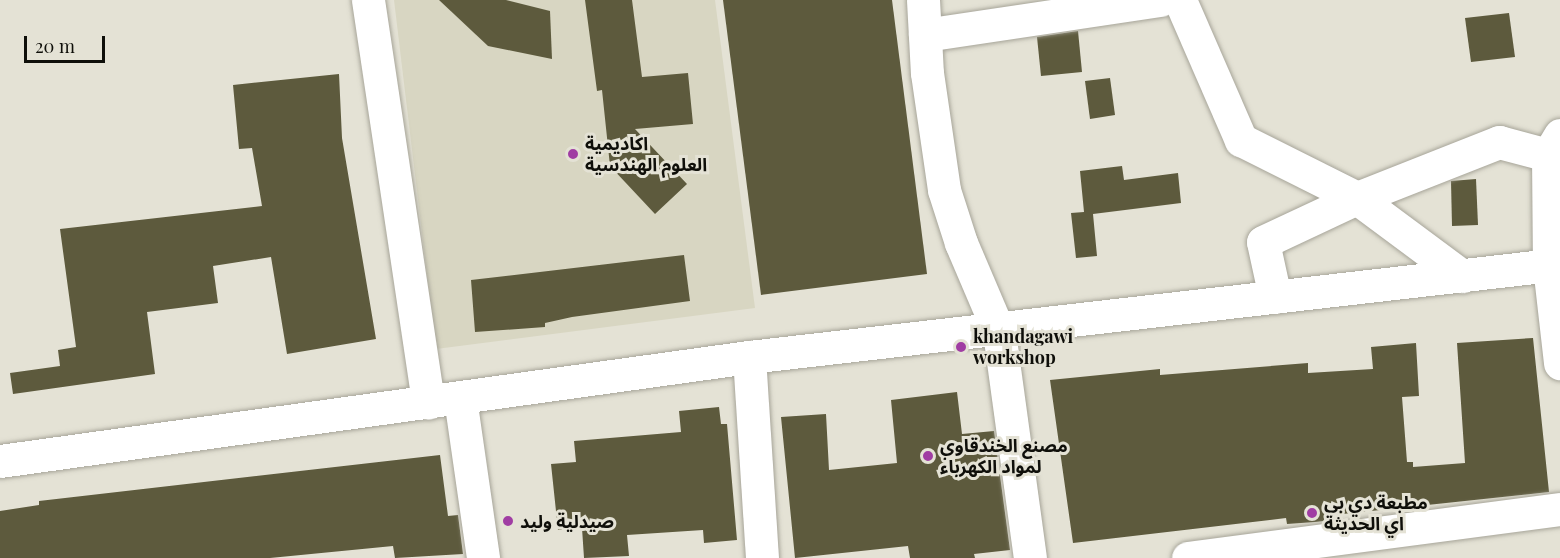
<!DOCTYPE html>
<html>
<head>
<meta charset="utf-8">
<style>
  body { margin:0 }
  #map { position:relative; width:1560px; height:558px; overflow:hidden; background:#e4e2d5; font-family:"Playfair Display","Noto Sans Arabic",serif }
  div>[style] { position:absolute }
  .built>* { inset:0; background:#d8d6c2 }
  .building>* { inset:0; background:#5d5a3d }
  .roads { filter:drop-shadow(0 0 2px #a7a599) drop-shadow(0 0 2px #a7a599) }
  .street>* { height:33px; margin:-16.5px; padding:0 16.5px; transform-origin:16.5px; border-radius:16.5px; background:#fff }
  .dots>* { width:16px; height:16px; translate:-50% -50%; box-sizing:border-box; border:3px solid #e4e2d5; border-radius:50% }
  span { translate:-50% -50%; white-space:nowrap; text-align:center; line-height:1.15; -webkit-text-stroke:6px #e4e2d5; paint-order:stroke }
  .poi-label { font-size:18px; color:#0f0f0a; font-weight:700 }
  .left { translate:0 -50%; text-align:left }
  .scale { position:absolute; left:24px; top:36px; width:81px; height:27px; box-sizing:border-box; border:3px solid #0f0f0a; border-top:0; padding-left:8px; font-size:18px; line-height:21px; white-space:nowrap; color:#0f0f0a; -webkit-text-stroke:4px #e4e2d5; paint-order:stroke }
</style>
</head>
<body>
<div id="map">
  <div class="built">
    <div style="clip-path:polygon(394px 0,715px 0,755px 308px,436px 349px)"></div>
  </div>
  <div class="building">
    <div style="clip-path:polygon(439px 0,506px 0,550px 11px,552px 59px,488px 46px)"></div>
    <div style="clip-path:polygon(585px 0,632px 0,642px 77px,688px 73px,693px 124px,635px 129px,687px 184px,655px 214px,610px 166px,602px 90px,597px 91px)"></div>
    <div style="clip-path:polygon(723px 0,892px 0,927px 274px,761px 295px)"></div>
    <div style="clip-path:polygon(1509px 13px,1515px 57px,1471px 62px,1465px 18px)"></div>
    <div style="clip-path:polygon(1078px 31px,1082px 72px,1041px 76px,1037px 37px)"></div>
    <div style="clip-path:polygon(339px 74px,342px 138px,376px 339px,287px 354px,271px 257px,213px 266px,218px 303px,147px 312px,155px 374px,13px 394px,10px 373px,60px 366px,58px 350px,76px 347px,60px 229px,262px 206px,252px 148px,239px 149px,233px 85px)"></div>
    <div style="clip-path:polygon(1110px 78px,1115px 115px,1090px 119px,1085px 81px)"></div>
    <div style="clip-path:polygon(1122px 166px,1124px 180px,1178px 173px,1181px 203px,1093px 214px,1097px 256px,1076px 258px,1071px 213px,1084px 212px,1080px 171px)"></div>
    <div style="clip-path:polygon(1476px 179px,1478px 225px,1452px 226px,1451px 181px)"></div>
    <div style="clip-path:polygon(684px 255px,690px 301px,572px 317px,545px 323px,545px 327px,475px 332px,471px 280px)"></div>
    <div style="clip-path:polygon(1533px 338px,1549px 492px,1324px 516px,1324px 521px,1315px 522px,1287px 524px,1286px 518px,1073px 543px,1050px 380px,1160px 369px,1160px 375px,1308px 363px,1308px 373px,1373px 369px,1371px 347px,1416px 343px,1419px 396px,1402px 397px,1407px 462px,1413px 462px,1413px 467px,1465px 463px,1457px 343px)"></div>
    <div style="clip-path:polygon(957px 392px,962px 434px,994px 431px,1010px 550px,974px 554px,975px 558px,910px 558px,908px 546px,795px 558px,781px 417px,826px 414px,829px 470px,897px 463px,891px 400px)"></div>
    <div style="clip-path:polygon(719px 407px,721px 424px,727px 424px,737px 540px,704px 543px,703px 530px,627px 535px,629px 556px,584px 558px,582px 528px,558px 530px,551px 464px,576px 462px,574px 441px,681px 432px,679px 411px)"></div>
    <div style="clip-path:polygon(440px 455px,448px 516px,458px 515px,463px 554px,395px 558px,393px 546px,270px 558px,0 558px,0 511px,39px 505px,39px 501px)"></div>
  </div>
  <div class="roads">
    <div class="street">
      <div style="left:368px;top:0;width:407px;rotate:81.5deg"></div>
      <div style="left:923px;top:0;width:73px;rotate:86.9deg"></div>
      <div style="left:927px;top:73px;width:118px;rotate:81.7deg"></div>
      <div style="left:944px;top:190px;width:56px;rotate:72.2deg"></div>
      <div style="left:961px;top:243px;width:97px;rotate:66.9deg"></div>
      <div style="left:999px;top:332px;width:228px;rotate:82.2deg"></div>
      <div style="left:1180px;top:0;width:153px;rotate:66.5deg"></div>
      <div style="left:1241px;top:140px;width:130px;rotate:26.6deg"></div>
      <div style="left:1357px;top:198px;width:131px;rotate:36.6deg"></div>
      <div style="left:925px;top:35px;width:238px;rotate:-8.5deg"></div>
      <div style="left:1560px;top:135px;width:23px;rotate:121deg"></div>
      <div style="left:1548px;top:155px;width:111px;rotate:89.5deg"></div>
      <div style="left:1549px;top:266px;width:98px;rotate:83.5deg"></div>
      <div style="left:1275px;top:297px;width:56px;rotate:-102.3deg"></div>
      <div style="left:1263px;top:242px;width:104px;rotate:-25.1deg"></div>
      <div style="left:1357px;top:198px;width:153px;rotate:-21.5deg"></div>
      <div style="left:1499px;top:142px;width:51px;rotate:14.9deg"></div>
      <div style="left:749px;top:357px;width:201px;rotate:86.3deg"></div>
      <div style="left:460px;top:398px;width:162px;rotate:81.8deg"></div>
      <div style="left:0;top:461px;width:756px;rotate:-7.91deg"></div>
      <div style="left:749px;top:357px;width:816px;rotate:-6.54deg"></div>
      <div style="left:1188px;top:558px;width:375px;rotate:-7.5deg"></div>
    </div>
  </div>
  <div class="dots">
    <div style="left:573px;top:154px;background:#a03da3"></div>
    <div style="left:961px;top:347px;background:#a03da3"></div>
    <div style="left:928px;top:456px;background:#a03da3"></div>
    <div style="left:1312px;top:513px;background:#a03da3"></div>
    <div style="left:508px;top:521px;background:#a03da3"></div>
  </div>
  <div class="poi-label">
    <span class="left" style="left:585px;top:154px">اكاديمية<br>العلوم الهندسية</span>
    <span class="left" style="left:973px;top:347px">khandagawi<br>workshop</span>
    <span class="left" style="left:940px;top:456px">مصنع الخندقاوي<br>لمواد الكهرباء</span>
    <span class="left" style="left:1324px;top:513px">مطبعة دي بي<br>اي الحديثة</span>
    <span class="left" style="left:520px;top:521px">صيدلية وليد</span>
  </div>
  <div class="scale">20 m</div>
</div>
</body>
</html>
